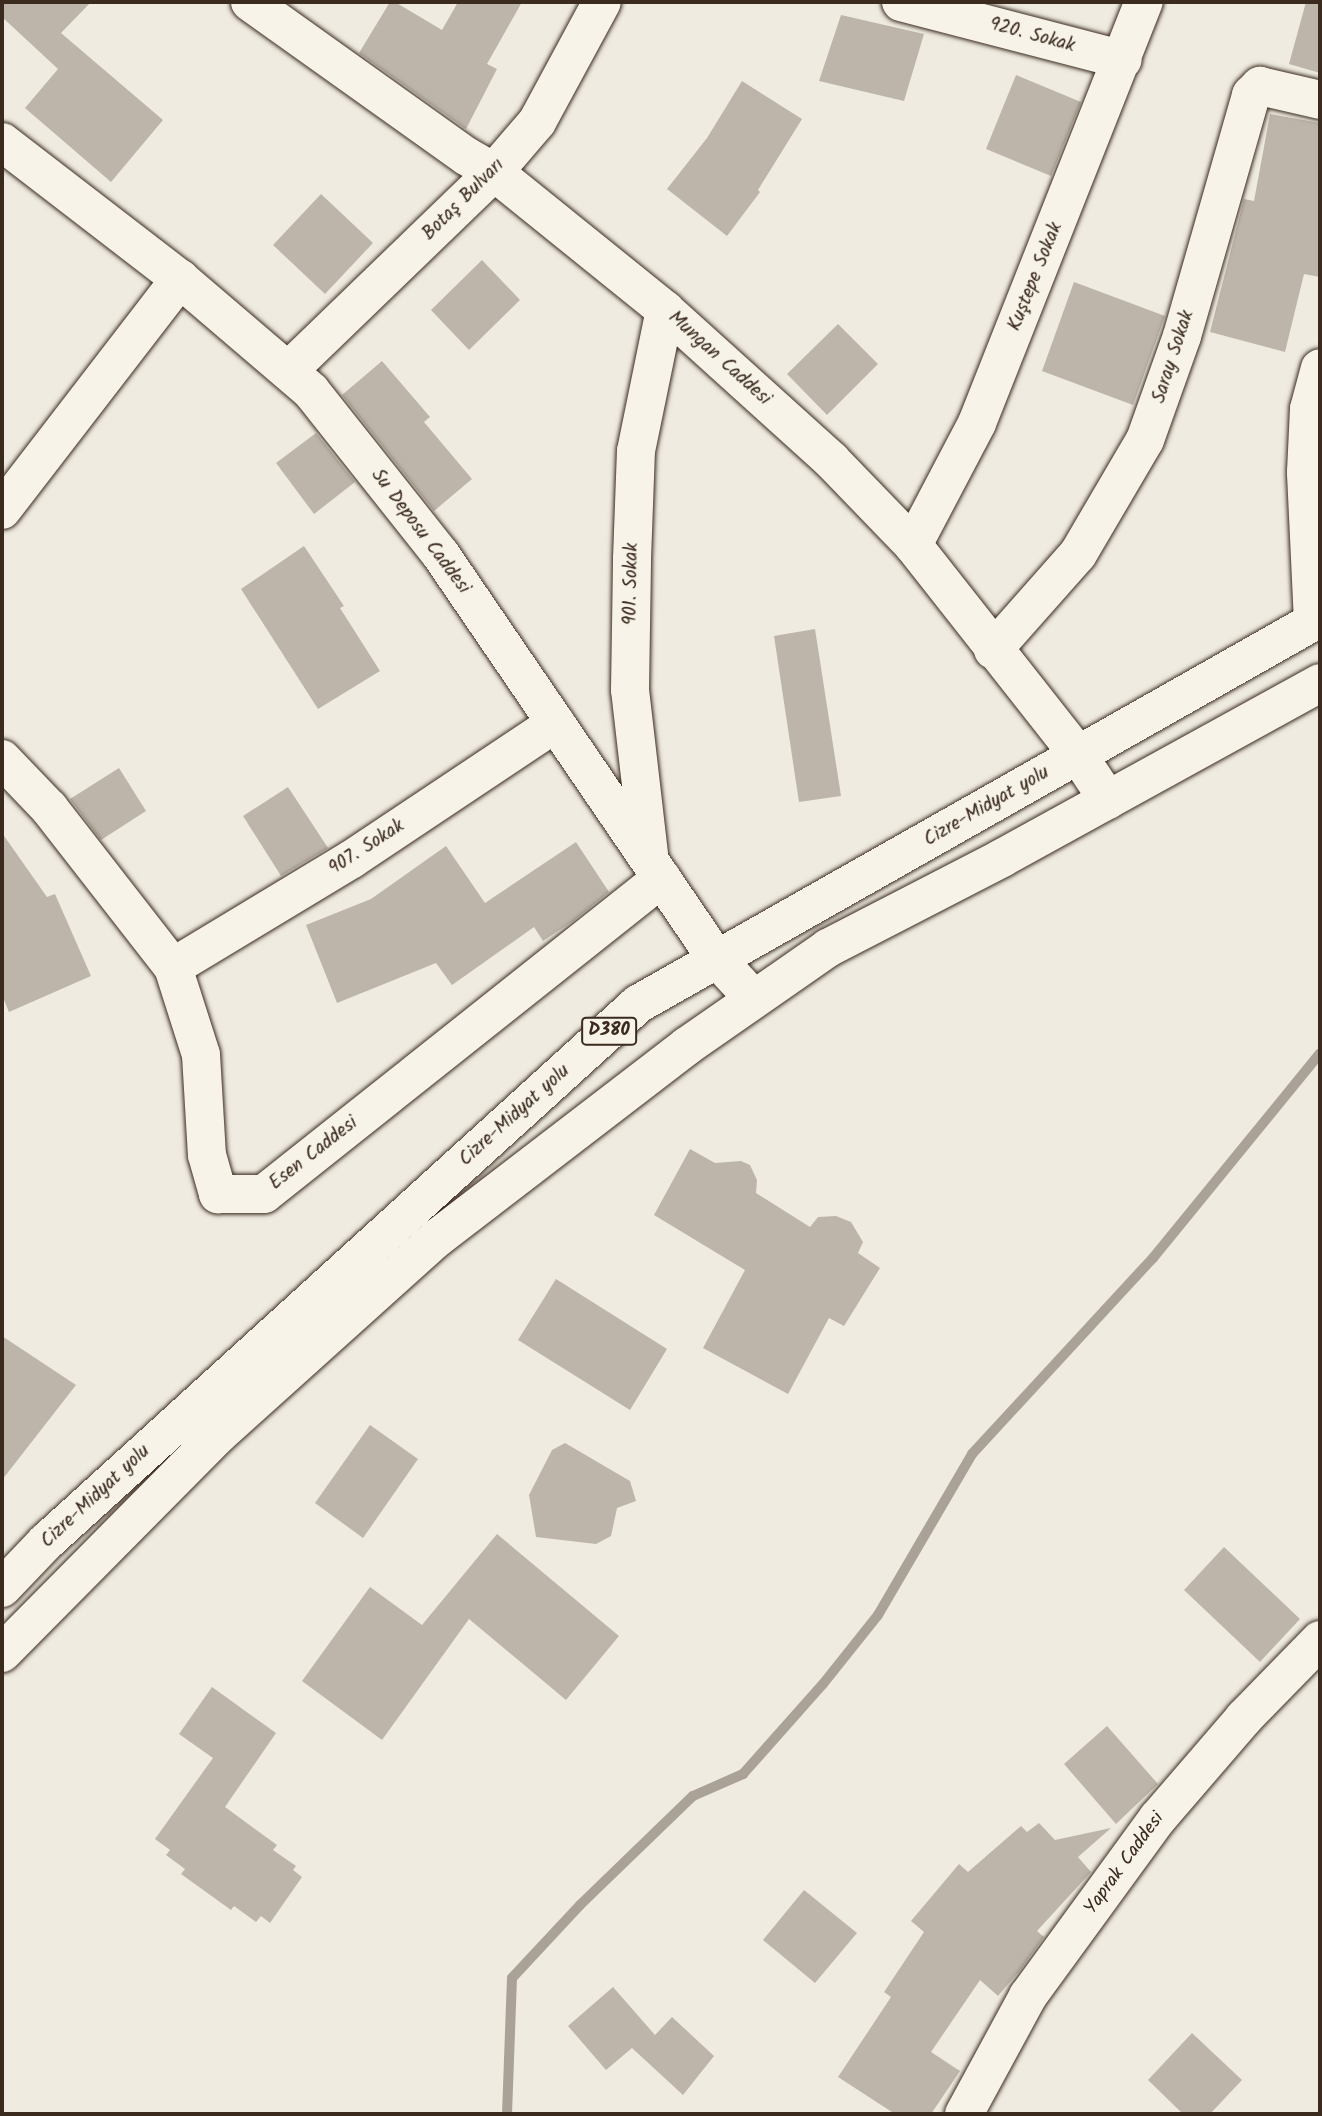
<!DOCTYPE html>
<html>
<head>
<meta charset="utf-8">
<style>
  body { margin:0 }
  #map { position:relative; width:1322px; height:2116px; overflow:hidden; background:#efebe0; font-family:Kalam,sans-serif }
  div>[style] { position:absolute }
  .stream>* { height:10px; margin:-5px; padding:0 5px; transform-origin:5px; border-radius:5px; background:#aaa296 }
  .building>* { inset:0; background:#bdb5aa }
  .roads { filter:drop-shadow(0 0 2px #3b2a1e) drop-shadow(0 0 2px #3b2a1e) }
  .minor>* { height:38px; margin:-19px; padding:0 19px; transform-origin:19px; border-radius:19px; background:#f7f3e8 }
  .highway>* { height:38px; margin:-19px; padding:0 19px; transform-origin:19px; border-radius:19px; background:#f7f3e8 }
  span { translate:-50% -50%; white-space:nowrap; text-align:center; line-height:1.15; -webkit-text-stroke:5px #f7f3e8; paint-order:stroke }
  .shield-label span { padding:2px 5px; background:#f7f3e8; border:2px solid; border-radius:5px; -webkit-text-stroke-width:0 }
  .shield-label { font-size:18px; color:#3b2a1e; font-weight:700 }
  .street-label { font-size:19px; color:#3b2a1e }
  .frame { position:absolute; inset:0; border:4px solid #3b2a1e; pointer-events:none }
</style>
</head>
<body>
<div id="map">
  <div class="stream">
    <div style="left:507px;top:2114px;width:136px;rotate:-87.9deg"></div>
    <div style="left:512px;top:1978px;width:100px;rotate:-47deg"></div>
    <div style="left:580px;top:1905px;width:157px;rotate:-44deg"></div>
    <div style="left:693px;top:1796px;width:55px;rotate:-23.7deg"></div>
    <div style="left:743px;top:1774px;width:120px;rotate:-48.4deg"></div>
    <div style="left:823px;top:1684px;width:88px;rotate:-51.4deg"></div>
    <div style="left:878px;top:1615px;width:186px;rotate:-59.7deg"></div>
    <div style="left:972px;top:1454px;width:267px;rotate:-47.3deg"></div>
    <div style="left:1153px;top:1258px;width:264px;rotate:-50.8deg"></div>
  </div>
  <div class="building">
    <div style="clip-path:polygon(2px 2px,91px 2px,61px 33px,163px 120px,111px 182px,25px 108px,58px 69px,2px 17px)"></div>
    <div style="clip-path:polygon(390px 2px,395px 2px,442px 30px,458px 2px,522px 2px,487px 64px,497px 69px,466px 129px,359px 53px)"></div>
    <div style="clip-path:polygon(1306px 2px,1320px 2px,1320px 73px,1289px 64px)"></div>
    <div style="clip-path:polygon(841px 15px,924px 34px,904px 101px,819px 81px)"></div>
    <div style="clip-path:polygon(1016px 75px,1081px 102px,1051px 176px,986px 149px)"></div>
    <div style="clip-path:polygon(742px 81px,802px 119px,758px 190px,760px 192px,727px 236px,667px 189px,707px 138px)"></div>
    <div style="clip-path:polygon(1270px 114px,1320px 123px,1320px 277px,1304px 274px,1285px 352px,1210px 332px,1244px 199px,1254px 201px)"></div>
    <div style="clip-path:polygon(321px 194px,373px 243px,325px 294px,273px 245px)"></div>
    <div style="clip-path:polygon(482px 260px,520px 300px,469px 350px,431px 310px)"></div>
    <div style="clip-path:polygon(1074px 282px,1165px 316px,1133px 405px,1042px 371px)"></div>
    <div style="clip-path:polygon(838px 324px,878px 364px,827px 415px,787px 374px)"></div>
    <div style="clip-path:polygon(382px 361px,430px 417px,424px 422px,472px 479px,434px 511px,342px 395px)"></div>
    <div style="clip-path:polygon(316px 433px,355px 482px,314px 514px,276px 463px)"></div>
    <div style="clip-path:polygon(304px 546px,344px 606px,340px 608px,380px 671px,318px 709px,241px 589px)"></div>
    <div style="clip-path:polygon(815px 629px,841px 796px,799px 802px,774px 636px)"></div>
    <div style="clip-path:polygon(119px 768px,146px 811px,101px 840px,70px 799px)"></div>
    <div style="clip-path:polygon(288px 787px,328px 848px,281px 876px,243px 816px)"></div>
    <div style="clip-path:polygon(2px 833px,47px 897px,55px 894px,91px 976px,9px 1012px,2px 995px)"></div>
    <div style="clip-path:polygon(576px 842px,609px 892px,573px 921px,543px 941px,534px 927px,452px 985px,436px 963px,337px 1003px,306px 925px,371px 899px,446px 846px,485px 903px)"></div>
    <div style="clip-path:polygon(690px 1149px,715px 1163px,741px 1161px,750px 1165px,757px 1180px,756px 1193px,810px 1227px,818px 1217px,836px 1216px,851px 1222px,863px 1242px,858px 1253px,880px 1268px,844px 1326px,829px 1318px,788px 1394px,703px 1348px,745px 1270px,654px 1215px)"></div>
    <div style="clip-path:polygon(556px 1279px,667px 1349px,630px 1410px,518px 1340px)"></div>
    <div style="clip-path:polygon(2px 1336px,76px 1385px,2px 1480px)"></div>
    <div style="clip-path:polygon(370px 1425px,418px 1459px,363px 1538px,315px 1503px)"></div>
    <div style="clip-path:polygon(565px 1443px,630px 1481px,636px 1501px,617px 1508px,611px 1536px,596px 1544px,536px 1537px,529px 1495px,552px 1450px)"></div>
    <div style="clip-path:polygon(497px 1534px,619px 1636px,566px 1700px,469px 1619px,382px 1740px,302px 1681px,370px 1587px,422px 1625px)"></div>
    <div style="clip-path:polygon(1224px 1547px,1300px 1619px,1260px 1662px,1184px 1590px)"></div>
    <div style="clip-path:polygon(212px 1687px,276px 1733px,225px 1807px,277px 1845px,273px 1850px,296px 1866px,293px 1870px,302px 1877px,270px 1923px,261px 1916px,256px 1922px,234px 1906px,231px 1910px,181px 1874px,185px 1869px,166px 1855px,170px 1850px,155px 1839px,213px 1758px,179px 1734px)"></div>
    <div style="clip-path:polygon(1107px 1726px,1158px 1784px,1116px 1824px,1064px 1764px)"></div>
    <div style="clip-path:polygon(1039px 1823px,1055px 1840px,1111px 1828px,1078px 1857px,1091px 1872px,1037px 1931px,1044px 1937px,1020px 1970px,998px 1996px,980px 1980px,931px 2052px,960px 2071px,931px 2114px,895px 2114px,838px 2077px,891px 1997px,884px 1992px,924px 1932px,911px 1921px,959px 1864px,968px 1872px,1021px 1826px,1027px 1832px)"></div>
    <div style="clip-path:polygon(804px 1890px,857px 1933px,815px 1983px,763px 1940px)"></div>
    <div style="clip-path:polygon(613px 1987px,655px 2035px,672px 2017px,714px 2056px,683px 2095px,632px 2048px,606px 2070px,568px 2026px)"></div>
    <div style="clip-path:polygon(1192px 2033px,1242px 2080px,1210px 2114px,1183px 2114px,1148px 2080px)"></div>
  </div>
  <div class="roads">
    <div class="minor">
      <div style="left:250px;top:2px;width:265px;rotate:35.5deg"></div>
      <div style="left:466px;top:156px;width:32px;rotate:30deg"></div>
      <div style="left:494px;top:172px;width:220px;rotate:38.9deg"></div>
      <div style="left:665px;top:310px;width:224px;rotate:42.1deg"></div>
      <div style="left:831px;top:460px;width:118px;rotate:46deg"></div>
      <div style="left:913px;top:545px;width:267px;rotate:51.8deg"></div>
      <div style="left:1078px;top:755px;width:54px;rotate:56.3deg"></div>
      <div style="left:901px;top:2px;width:229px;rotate:14.6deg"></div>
      <div style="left:2px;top:142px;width:225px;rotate:37.6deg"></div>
      <div style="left:180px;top:279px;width:172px;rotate:40.5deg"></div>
      <div style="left:311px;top:391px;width:209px;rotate:51.6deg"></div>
      <div style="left:441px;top:555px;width:489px;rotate:55.7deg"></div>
      <div style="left:717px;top:959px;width:54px;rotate:47.2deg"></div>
      <div style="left:289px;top:370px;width:285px;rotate:-44deg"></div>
      <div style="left:494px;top:172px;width:66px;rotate:-49.3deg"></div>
      <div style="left:537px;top:122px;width:136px;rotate:-61.6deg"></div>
      <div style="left:2px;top:510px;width:292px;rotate:-52.4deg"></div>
      <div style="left:913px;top:545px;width:138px;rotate:-62.3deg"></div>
      <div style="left:977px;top:423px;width:453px;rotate:-68.4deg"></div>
      <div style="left:1313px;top:622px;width:150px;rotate:-92.7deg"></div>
      <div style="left:1306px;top:472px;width:63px;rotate:-87.3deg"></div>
      <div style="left:1309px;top:409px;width:42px;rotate:-75deg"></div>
      <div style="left:993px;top:650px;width:128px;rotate:-48.5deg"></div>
      <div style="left:1078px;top:554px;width:132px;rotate:-59.6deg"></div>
      <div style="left:1145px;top:440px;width:110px;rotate:-70.4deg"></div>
      <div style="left:1182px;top:336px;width:251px;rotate:-74deg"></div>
      <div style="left:1251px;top:95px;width:13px;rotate:-45deg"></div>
      <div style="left:1260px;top:86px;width:62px;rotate:13.1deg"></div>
      <div style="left:2px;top:759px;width:68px;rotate:46.2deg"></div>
      <div style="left:49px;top:808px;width:202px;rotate:52.1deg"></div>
      <div style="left:173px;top:967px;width:92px;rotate:72.3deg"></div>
      <div style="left:201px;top:1055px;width:100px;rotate:86.6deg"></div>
      <div style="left:207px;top:1155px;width:41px;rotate:74.2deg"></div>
      <div style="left:218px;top:1194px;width:46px"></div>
      <div style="left:264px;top:1194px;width:508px;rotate:-38.45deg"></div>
      <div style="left:649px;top:854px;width:165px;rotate:-96.6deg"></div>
      <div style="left:630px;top:690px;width:131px;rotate:-89.1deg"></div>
      <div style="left:632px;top:559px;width:108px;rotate:-87.9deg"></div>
      <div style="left:636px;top:451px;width:144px;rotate:-78.4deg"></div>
      <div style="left:173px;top:967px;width:209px;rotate:-31.1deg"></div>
      <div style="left:352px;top:859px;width:245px;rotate:-33.7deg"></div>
      <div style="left:964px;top:2114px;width:134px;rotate:-61.5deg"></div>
      <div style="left:1028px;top:1996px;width:220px;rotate:-53.9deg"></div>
      <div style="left:1158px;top:1818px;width:132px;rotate:-49.3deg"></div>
      <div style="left:1244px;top:1718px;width:109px;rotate:-45.7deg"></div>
    </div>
    <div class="highway">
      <div style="left:2px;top:1588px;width:64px;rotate:-46.3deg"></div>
      <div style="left:46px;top:1542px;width:800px;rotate:-42.26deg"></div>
      <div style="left:638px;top:1004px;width:784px;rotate:-29.51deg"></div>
      <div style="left:2px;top:1653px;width:307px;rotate:-45.3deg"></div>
      <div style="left:218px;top:1435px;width:295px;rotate:-42deg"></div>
      <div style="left:437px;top:1238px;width:315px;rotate:-37.5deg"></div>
      <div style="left:687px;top:1046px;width:172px;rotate:-34.8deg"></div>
      <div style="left:828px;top:948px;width:196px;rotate:-27.3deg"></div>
      <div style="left:1002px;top:858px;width:363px;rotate:-28.8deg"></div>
    </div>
  </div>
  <div class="shield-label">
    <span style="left:609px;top:1031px">D380</span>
  </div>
  <div class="street-label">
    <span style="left:1032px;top:36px;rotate:15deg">920. Sokak</span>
    <span style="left:464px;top:200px;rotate:-45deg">Botaş Bulvarı</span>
    <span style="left:1036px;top:277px;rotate:-68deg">Kuştepe Sokak</span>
    <span style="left:1174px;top:357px;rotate:-72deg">Saray Sokak</span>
    <span style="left:719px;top:359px;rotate:42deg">Mungan Caddesi</span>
    <span style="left:420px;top:532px;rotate:53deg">Su Deposu Caddesi</span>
    <span style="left:632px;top:584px;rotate:-89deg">901. Sokak</span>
    <span style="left:987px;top:807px;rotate:-30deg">Cizre-Midyat yolu</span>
    <span style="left:367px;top:848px;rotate:-33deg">907. Sokak</span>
    <span style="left:515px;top:1116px;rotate:-42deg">Cizre-Midyat yolu</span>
    <span style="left:314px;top:1154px;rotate:-38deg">Esen Caddesi</span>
    <span style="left:96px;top:1497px;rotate:-43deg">Cizre-Midyat yolu</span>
    <span style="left:1125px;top:1864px;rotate:-54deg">Yaprak Caddesi</span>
  </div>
  <div class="frame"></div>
</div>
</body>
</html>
